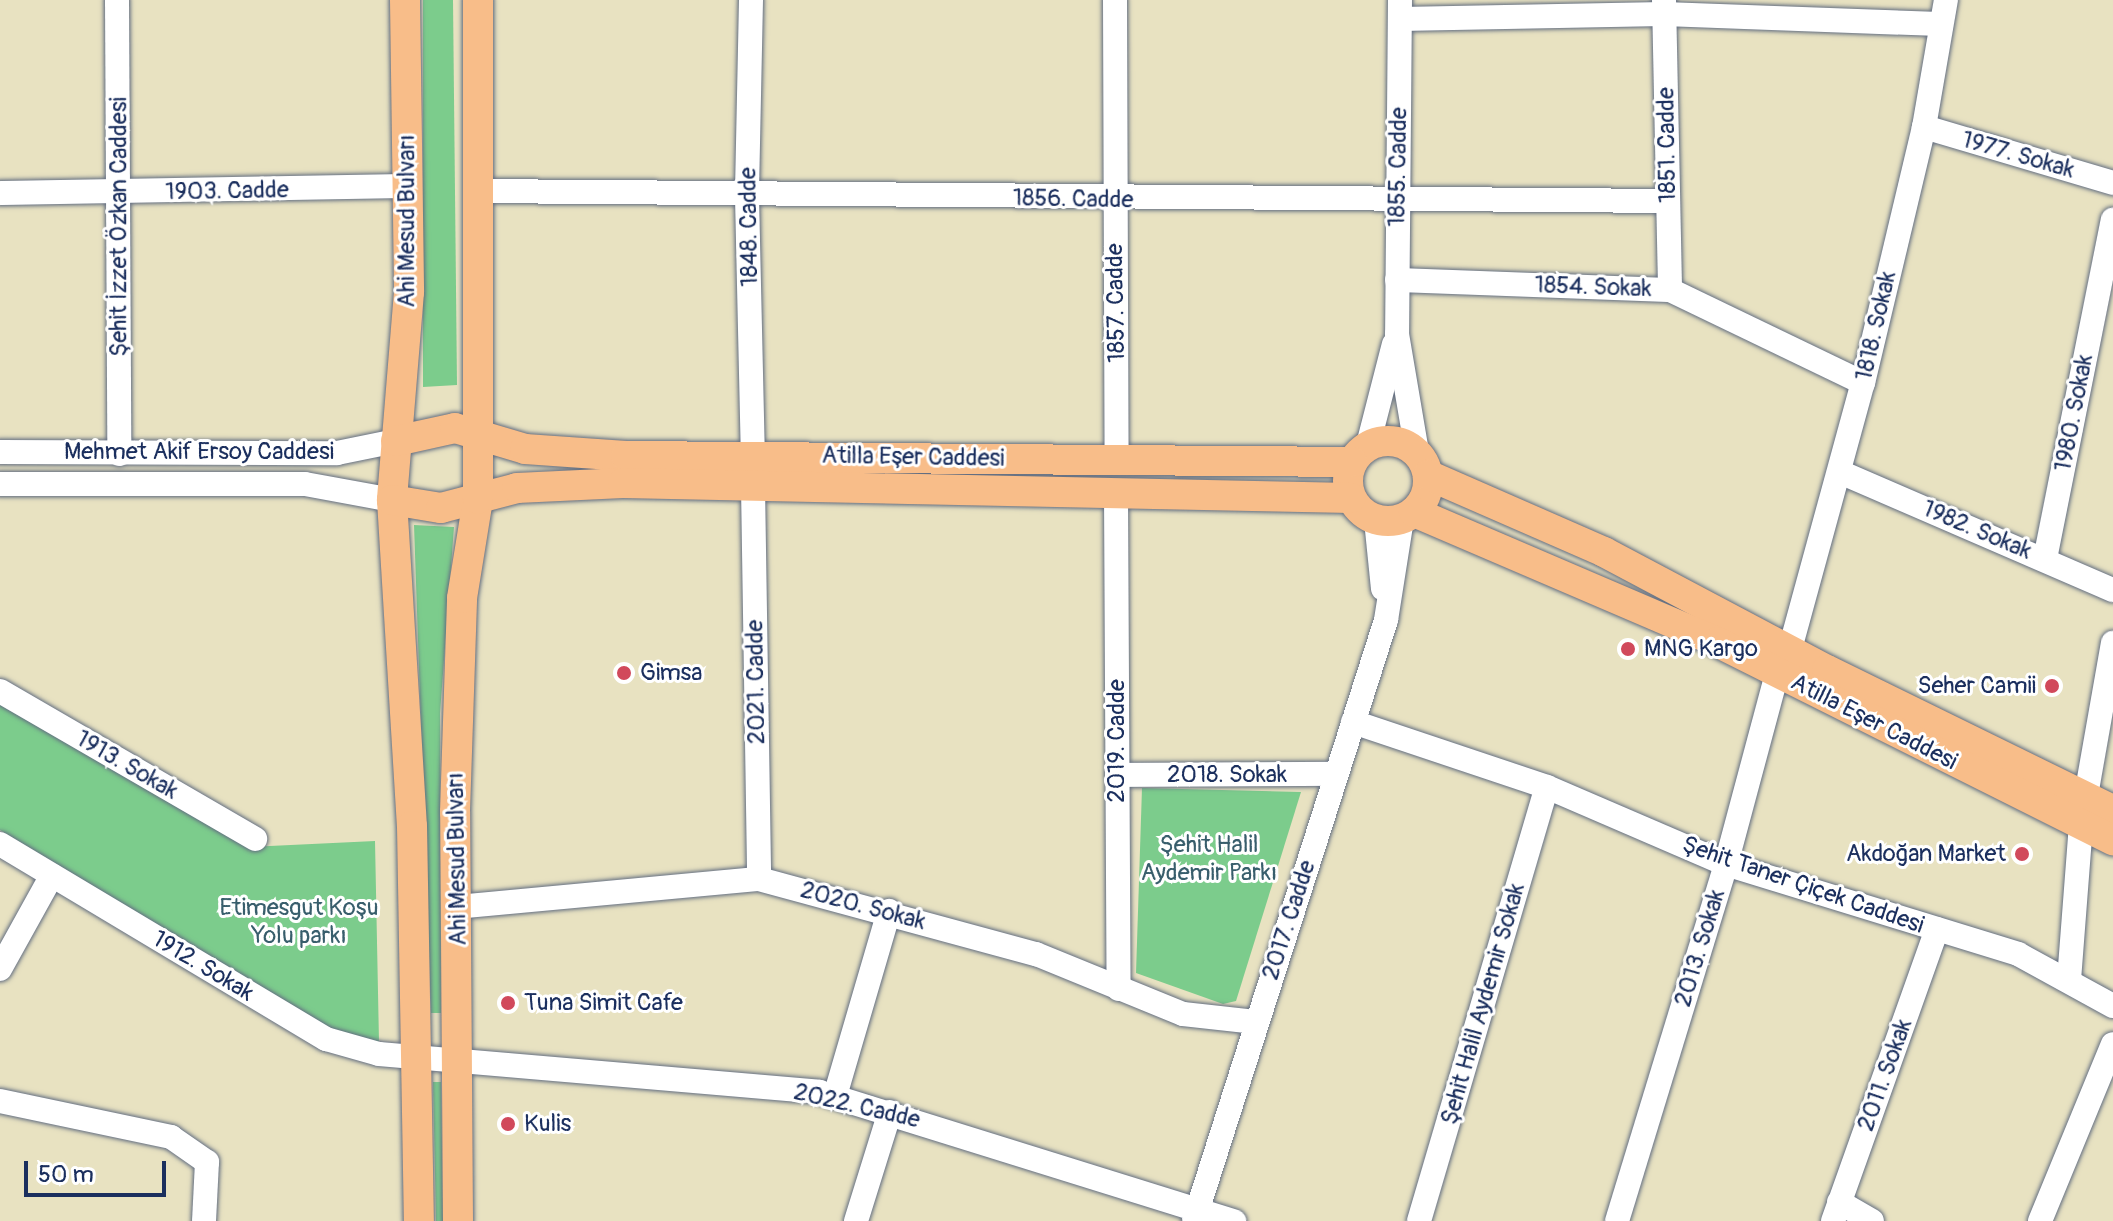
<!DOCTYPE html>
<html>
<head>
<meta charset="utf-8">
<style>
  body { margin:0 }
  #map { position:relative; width:2113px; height:1221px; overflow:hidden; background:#e8e2c1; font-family:Pangolin,sans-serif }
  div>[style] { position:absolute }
  .green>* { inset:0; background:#7ccc8c }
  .roads { filter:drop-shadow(0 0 2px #636e81) drop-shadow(0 0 2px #636e81) }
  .minor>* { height:24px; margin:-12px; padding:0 12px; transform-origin:12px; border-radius:12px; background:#fff }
  .major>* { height:30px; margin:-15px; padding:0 15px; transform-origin:15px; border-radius:15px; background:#f8bd89 }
  .major>.ring { margin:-15px; padding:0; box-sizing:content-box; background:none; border:30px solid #f8bd89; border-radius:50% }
  .dots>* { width:22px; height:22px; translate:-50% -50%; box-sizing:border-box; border:4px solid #fff; border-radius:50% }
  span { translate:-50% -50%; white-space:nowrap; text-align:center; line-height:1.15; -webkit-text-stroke:6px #fff; paint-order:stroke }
  .street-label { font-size:24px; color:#1b2f5e }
  .poi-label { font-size:24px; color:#1b2f5e }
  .left { translate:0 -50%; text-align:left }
  .right { translate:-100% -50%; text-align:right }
  .park-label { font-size:24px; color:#385e6c }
  .scale { position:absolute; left:24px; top:1161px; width:142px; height:36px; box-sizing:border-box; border:4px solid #1b2f5e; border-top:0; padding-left:10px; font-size:24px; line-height:28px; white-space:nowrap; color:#1b2f5e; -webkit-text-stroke:6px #fff; paint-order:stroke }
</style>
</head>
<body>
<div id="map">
  <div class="green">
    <div style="clip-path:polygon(423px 0,453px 0,457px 385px,423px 387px)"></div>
    <div style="clip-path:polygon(414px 525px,454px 527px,440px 713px,441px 1013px,431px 1013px)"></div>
    <div style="clip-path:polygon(0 705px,250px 847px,375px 841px,379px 1042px,345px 1039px,0 830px)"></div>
    <div style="clip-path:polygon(1142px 788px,1301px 792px,1236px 1001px,1223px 1004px,1136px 973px)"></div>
    <div style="clip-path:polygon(433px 1082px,441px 1082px,443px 1221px,436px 1221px)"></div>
  </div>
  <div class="roads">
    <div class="minor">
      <div style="left:117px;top:0;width:454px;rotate:89.7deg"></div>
      <div style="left:751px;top:0;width:197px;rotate:91.2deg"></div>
      <div style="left:747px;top:197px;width:257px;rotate:88.7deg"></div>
      <div style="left:1115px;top:0;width:461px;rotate:89.8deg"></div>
      <div style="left:1400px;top:0;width:334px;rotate:90.5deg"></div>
      <div style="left:1397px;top:334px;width:120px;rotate:80.4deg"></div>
      <div style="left:1664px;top:0;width:290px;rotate:88.8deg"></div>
      <div style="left:1400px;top:19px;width:264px;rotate:-1.1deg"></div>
      <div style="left:1664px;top:14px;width:276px;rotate:2.1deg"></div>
      <div style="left:1924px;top:127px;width:197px;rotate:16.5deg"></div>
      <div style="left:477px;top:191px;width:1191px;rotate:0.48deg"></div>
      <div style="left:0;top:193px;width:407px;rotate:-1deg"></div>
      <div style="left:1397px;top:280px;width:273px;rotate:2.1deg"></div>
      <div style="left:1670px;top:290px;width:214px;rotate:25.7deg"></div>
      <div style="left:1368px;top:445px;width:104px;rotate:-75.6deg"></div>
      <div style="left:0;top:452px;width:337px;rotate:0.2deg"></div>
      <div style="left:337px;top:453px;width:60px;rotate:-11.5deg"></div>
      <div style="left:1840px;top:472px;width:297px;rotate:23.4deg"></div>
      <div style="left:0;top:484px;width:305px"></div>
      <div style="left:305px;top:484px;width:88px;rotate:10.4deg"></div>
      <div style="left:753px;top:486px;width:393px;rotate:89.1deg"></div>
      <div style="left:1116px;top:493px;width:496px;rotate:89.7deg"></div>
      <div style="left:1376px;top:520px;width:69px;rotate:84.2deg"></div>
      <div style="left:2045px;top:559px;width:346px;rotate:-78.7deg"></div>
      <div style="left:1790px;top:649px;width:276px;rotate:-74.7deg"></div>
      <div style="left:1863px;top:383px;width:263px;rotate:-76.6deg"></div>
      <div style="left:1924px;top:127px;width:129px;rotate:-80.2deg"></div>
      <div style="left:0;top:691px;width:295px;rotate:30.1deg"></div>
      <div style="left:1353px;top:722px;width:205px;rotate:18.5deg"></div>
      <div style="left:1547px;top:787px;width:195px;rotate:23.3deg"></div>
      <div style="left:1726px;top:864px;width:306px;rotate:17.1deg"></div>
      <div style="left:2018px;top:954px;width:108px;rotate:28.7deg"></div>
      <div style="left:1117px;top:775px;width:219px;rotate:-0.3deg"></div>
      <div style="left:0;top:844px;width:380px;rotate:30.9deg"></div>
      <div style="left:326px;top:1039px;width:55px;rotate:15.8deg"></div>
      <div style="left:379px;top:1054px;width:442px;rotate:4.9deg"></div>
      <div style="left:819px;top:1092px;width:435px;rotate:17.3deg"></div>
      <div style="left:456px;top:907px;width:304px;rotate:-5.3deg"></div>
      <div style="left:759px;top:879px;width:287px;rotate:15.2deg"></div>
      <div style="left:1036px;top:954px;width:159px;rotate:22.2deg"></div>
      <div style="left:1183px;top:1014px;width:73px;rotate:6.3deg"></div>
      <div style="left:0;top:969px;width:107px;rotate:-61deg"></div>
      <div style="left:2069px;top:980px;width:156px;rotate:-85.6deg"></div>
      <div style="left:2081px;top:824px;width:184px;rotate:-80deg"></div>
      <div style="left:835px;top:1096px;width:193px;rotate:-73.7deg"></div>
      <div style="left:0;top:1101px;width:175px;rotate:11.9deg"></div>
      <div style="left:171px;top:1137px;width:44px;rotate:34.8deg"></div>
      <div style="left:207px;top:1162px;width:59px;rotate:92.9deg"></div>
      <div style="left:1839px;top:1202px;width:38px;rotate:30deg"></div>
      <div style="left:856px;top:1221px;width:114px;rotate:-72.7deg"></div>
      <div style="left:1194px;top:1221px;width:631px;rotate:-72.28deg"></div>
      <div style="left:1386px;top:620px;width:102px;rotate:-81deg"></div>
      <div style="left:1419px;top:1221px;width:452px;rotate:-73.6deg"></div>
      <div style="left:1617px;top:1221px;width:373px;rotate:-73deg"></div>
      <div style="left:1726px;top:864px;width:198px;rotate:-75deg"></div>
      <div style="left:1833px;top:1221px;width:310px;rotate:-70.4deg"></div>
      <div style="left:2040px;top:1221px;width:191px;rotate:-67.6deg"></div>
    </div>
    <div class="major">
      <div style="left:405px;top:0;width:292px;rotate:89.2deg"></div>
      <div style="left:409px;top:292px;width:209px;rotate:94.7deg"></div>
      <div style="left:392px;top:500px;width:327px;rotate:86.5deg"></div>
      <div style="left:412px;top:826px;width:395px;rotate:89deg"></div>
      <div class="ring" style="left:1348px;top:441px;width:50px;height:50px"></div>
      <div style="left:396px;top:441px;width:60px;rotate:-12.4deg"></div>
      <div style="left:455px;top:428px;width:73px;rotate:16.7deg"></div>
      <div style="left:525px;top:449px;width:101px;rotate:4deg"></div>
      <div style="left:626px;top:456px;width:726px;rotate:0.47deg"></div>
      <div style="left:1428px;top:475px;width:192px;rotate:23.6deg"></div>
      <div style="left:1604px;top:552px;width:252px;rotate:27.9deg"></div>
      <div style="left:1827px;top:670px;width:318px;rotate:26.1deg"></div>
      <div style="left:392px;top:500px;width:50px;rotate:9.3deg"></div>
      <div style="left:441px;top:508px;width:79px;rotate:-14.7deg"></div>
      <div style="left:517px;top:488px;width:106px;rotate:-2.7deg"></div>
      <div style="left:623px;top:483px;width:728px;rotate:1.18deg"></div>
      <div style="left:1414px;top:512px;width:330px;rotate:23.2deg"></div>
      <div style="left:1717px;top:642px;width:443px;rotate:26.6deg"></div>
      <div style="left:458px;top:1221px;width:409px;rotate:-90.4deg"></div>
      <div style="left:455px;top:812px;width:214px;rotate:-88.1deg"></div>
      <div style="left:462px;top:598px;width:100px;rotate:-80.8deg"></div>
      <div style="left:478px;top:499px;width:499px;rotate:-90deg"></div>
    </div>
  </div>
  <div class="dots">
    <div style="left:1628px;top:649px;background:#d1495b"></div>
    <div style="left:624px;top:673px;background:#d1495b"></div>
    <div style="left:2052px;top:686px;background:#d1495b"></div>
    <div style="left:2022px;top:854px;background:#d1495b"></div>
    <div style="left:508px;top:1003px;background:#d1495b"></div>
    <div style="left:508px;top:1124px;background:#d1495b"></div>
  </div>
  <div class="street-label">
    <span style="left:1667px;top:145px;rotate:-91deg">1851. Cadde</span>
    <span style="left:2018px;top:155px;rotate:16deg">1977. Sokak</span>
    <span style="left:1398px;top:167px;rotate:-89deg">1855. Cadde</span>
    <span style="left:227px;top:191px;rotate:-1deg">1903. Cadde</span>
    <span style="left:1073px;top:199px;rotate:1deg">1856. Cadde</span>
    <span style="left:407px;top:221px;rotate:-90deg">Ahi Mesud Bulvarı</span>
    <span style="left:119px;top:227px;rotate:-90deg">Şehit İzzet Özkan Caddesi</span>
    <span style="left:749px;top:227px;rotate:-91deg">1848. Cadde</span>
    <span style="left:1593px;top:287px;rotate:2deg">1854. Sokak</span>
    <span style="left:1116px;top:303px;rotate:-91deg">1857. Cadde</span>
    <span style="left:1876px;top:326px;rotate:-77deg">1818. Sokak</span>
    <span style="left:2074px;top:413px;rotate:-79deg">1980. Sokak</span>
    <span style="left:199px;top:452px">Mehmet Akif Ersoy Caddesi</span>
    <span style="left:913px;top:457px;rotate:1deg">Atilla Eşer Caddesi</span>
    <span style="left:1977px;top:530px;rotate:23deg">1982. Sokak</span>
    <span style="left:756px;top:682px;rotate:-91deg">2021. Cadde</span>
    <span style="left:1874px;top:722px;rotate:27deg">Atilla Eşer Caddesi</span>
    <span style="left:1117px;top:741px;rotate:-90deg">2019. Cadde</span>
    <span style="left:127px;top:765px;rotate:30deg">1913. Sokak</span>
    <span style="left:1227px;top:775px">2018. Sokak</span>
    <span style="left:457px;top:859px;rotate:-91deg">Ahi Mesud Bulvarı</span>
    <span style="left:1803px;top:885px;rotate:19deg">Şehit Taner Çiçek Caddesi</span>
    <span style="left:863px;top:906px;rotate:15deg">2020. Sokak</span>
    <span style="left:1289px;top:920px;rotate:-72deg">2017. Cadde</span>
    <span style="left:1700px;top:948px;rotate:-73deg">2013. Sokak</span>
    <span style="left:203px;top:966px;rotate:31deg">1912. Sokak</span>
    <span style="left:1483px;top:1004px;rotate:-74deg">Şehit Halil Aydemir Sokak</span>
    <span style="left:1885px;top:1075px;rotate:-70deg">2011. Sokak</span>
    <span style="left:857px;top:1106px;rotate:13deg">2022. Cadde</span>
  </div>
  <div class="poi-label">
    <span class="left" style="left:1644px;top:649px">MNG Kargo</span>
    <span class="left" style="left:640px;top:673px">Gimsa</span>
    <span class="right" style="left:2036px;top:686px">Seher Camii</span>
    <span class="right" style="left:2006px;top:854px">Akdoğan Market</span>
    <span class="left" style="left:524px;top:1003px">Tuna Simit Cafe</span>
    <span class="left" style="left:524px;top:1124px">Kulis</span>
  </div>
  <div class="park-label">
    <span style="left:1209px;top:859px">Şehit Halil<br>Aydemir Parkı</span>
    <span style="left:299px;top:922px">Etimesgut Koşu<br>Yolu parkı</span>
  </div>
  <div class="scale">50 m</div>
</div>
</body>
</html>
